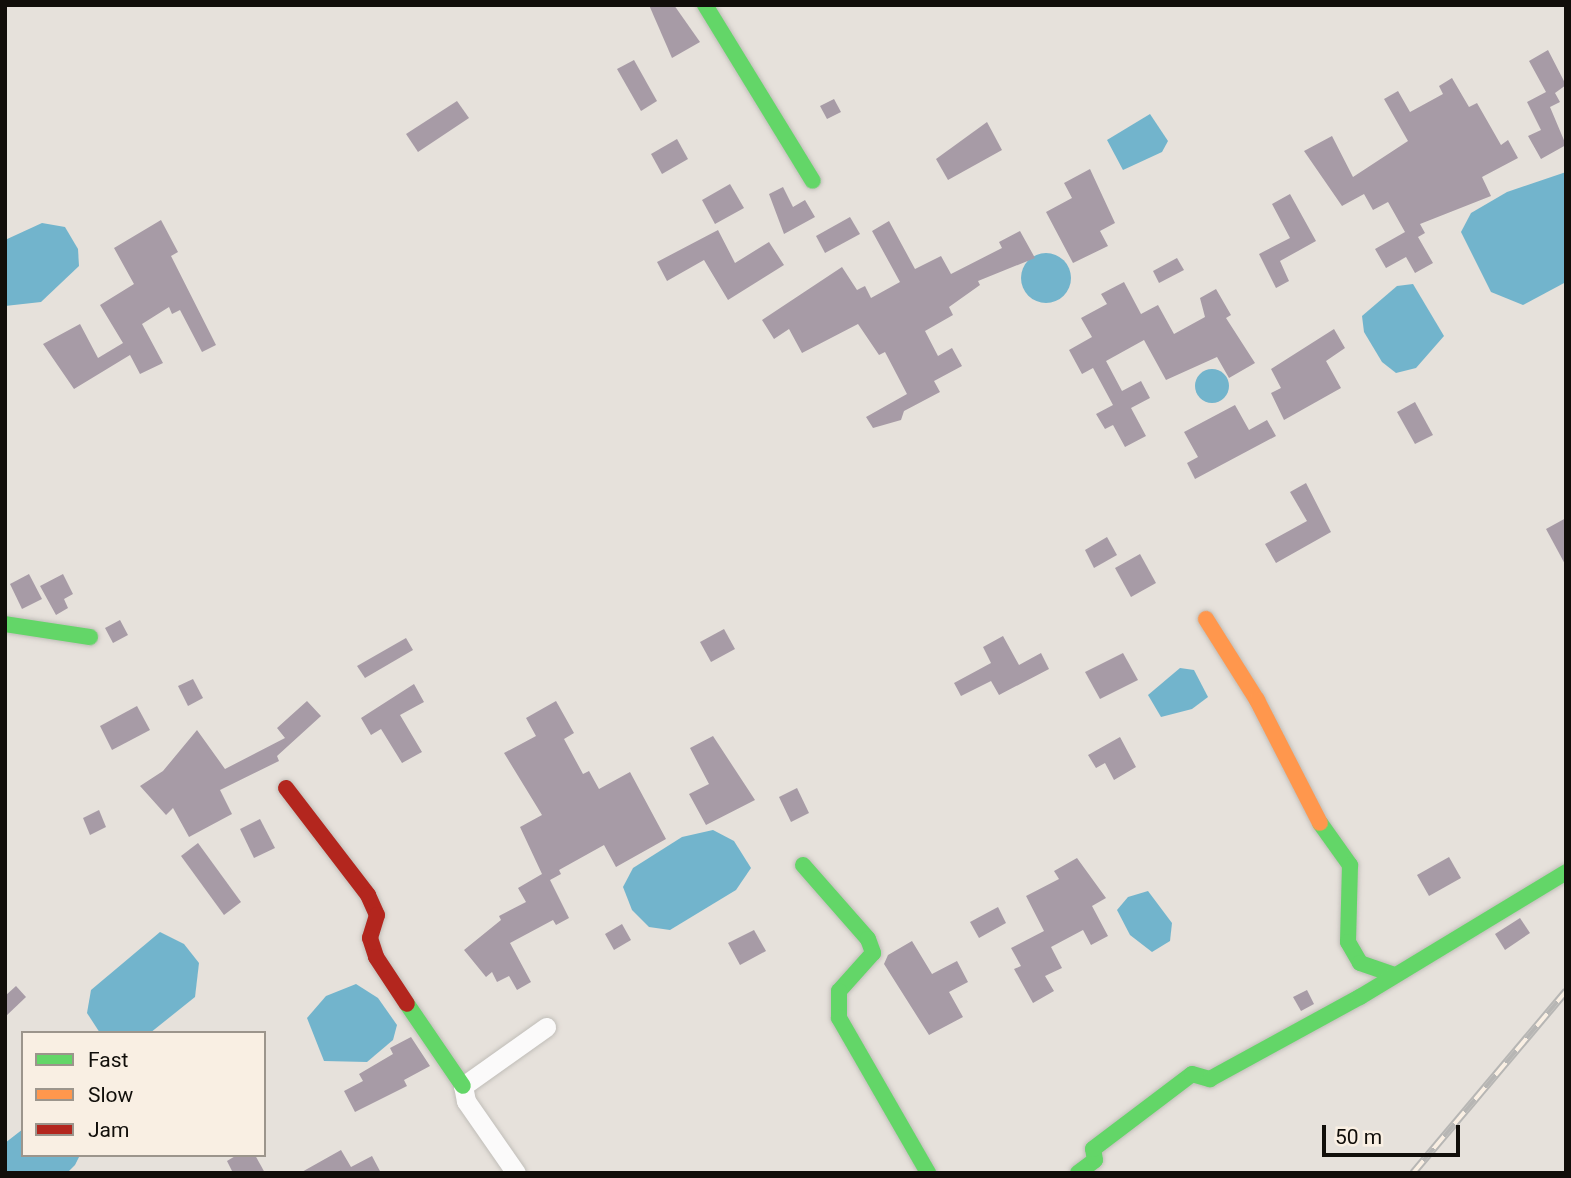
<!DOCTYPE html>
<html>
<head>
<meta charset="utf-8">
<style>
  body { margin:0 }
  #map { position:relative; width:1571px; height:1178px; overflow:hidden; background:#e6e1db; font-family:Roboto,sans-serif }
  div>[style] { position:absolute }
  .water>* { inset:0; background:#72b4cc }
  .round { border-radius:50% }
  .building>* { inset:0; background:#a79ba6 }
  .roads { filter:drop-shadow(0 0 2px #c0bdb8) drop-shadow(0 0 2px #c0bdb8) }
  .street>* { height:19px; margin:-9.5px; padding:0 9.5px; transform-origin:9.5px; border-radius:9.5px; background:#fbfafa }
  .fast>* { height:16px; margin:-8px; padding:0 8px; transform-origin:8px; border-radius:8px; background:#63d668 }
  .slow>* { height:16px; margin:-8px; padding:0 8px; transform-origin:8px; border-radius:8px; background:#ff974d }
  .jam>* { height:16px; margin:-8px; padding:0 8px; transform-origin:8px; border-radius:8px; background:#b3261e }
  .rail>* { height:8px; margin-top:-4px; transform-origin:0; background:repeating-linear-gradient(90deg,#f9efe3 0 16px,#b7b6b4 0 32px); box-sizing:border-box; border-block:2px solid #b7b6b4 }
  span { translate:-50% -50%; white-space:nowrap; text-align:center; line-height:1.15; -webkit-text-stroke:7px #f9efe3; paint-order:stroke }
  .frame { position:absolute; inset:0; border:7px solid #110e0a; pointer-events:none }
  .legend { position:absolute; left:21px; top:1031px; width:245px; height:126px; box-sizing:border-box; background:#f9efe3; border:2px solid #9c958c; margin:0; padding:9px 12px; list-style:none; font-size:21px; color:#110e0a }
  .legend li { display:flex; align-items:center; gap:14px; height:35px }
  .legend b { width:35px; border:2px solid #9c958c }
  .scale { position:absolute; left:1322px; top:1125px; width:138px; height:32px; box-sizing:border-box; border:4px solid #110e0a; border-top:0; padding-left:9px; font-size:21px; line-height:24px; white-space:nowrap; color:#110e0a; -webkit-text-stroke:5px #f9efe3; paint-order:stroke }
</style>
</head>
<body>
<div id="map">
  <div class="water">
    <div style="clip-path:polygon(1150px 114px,1168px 141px,1162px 152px,1123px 170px,1107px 140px)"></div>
    <div style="clip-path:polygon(1566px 172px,1566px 282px,1523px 305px,1491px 292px,1461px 232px,1471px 213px,1507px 192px)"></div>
    <div style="clip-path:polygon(42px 223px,65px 227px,78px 249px,79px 266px,41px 302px,5px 306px,5px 240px)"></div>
    <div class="round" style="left:1021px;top:253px;width:50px;height:50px"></div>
    <div style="clip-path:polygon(1413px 284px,1444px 336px,1416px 368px,1396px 373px,1382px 362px,1364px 332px,1362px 316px,1397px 286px)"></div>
    <div class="round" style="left:1195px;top:369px;width:34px;height:34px"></div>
    <div style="clip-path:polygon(1180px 668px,1194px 670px,1208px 697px,1192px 709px,1161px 717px,1148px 695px)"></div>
    <div style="clip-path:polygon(713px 830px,734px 841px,751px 868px,736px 890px,670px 930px,649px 927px,632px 910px,623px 887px,633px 868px,682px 837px)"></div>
    <div style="clip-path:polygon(1148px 891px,1172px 923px,1170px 941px,1152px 952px,1130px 935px,1117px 910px,1128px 897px)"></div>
    <div style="clip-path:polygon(160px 932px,184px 944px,199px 963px,195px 997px,150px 1033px,100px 1033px,87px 1013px,91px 990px)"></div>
    <div style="clip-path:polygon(356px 984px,378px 998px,397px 1025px,393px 1040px,367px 1062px,324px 1061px,307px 1018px,326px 996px)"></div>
    <div style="clip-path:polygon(23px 1129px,23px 1155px,80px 1155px,75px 1165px,67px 1173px,5px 1173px,5px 1143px)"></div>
  </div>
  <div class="building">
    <div style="clip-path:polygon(649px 5px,674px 5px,700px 42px,672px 58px)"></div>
    <div style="clip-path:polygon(1548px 50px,1566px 85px,1555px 93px,1560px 102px,1550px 107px,1566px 145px,1541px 159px,1528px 136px,1541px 130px,1527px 102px,1546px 92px,1529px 61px)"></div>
    <div style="clip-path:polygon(634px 60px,657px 101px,641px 111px,617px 69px)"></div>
    <div style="clip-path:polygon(1452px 78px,1469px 107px,1477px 103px,1501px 145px,1508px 140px,1518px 158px,1482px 177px,1491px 196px,1420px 224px,1425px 233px,1418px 237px,1433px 263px,1415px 273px,1406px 257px,1386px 268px,1375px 249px,1405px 232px,1388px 202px,1373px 210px,1364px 194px,1342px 206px,1304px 151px,1332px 136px,1353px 177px,1408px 141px,1384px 99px,1398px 91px,1410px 112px,1443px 94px,1439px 86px)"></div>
    <div style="clip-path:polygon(834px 99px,841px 112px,827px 119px,820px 106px)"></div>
    <div style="clip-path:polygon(457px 101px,469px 118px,418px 152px,406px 134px)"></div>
    <div style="clip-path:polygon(987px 122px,1002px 150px,948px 180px,936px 159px)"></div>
    <div style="clip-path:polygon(677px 139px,688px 159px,662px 174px,651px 154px)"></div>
    <div style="clip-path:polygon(1090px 169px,1115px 223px,1100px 231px,1108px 246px,1073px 263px,1046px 212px,1072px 198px,1064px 183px)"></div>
    <div style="clip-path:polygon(730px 184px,744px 208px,715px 224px,702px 200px)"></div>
    <div style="clip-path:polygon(783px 187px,793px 207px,805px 200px,815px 217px,784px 234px,769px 194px)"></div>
    <div style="clip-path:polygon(1290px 194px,1316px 241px,1280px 261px,1289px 281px,1276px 288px,1259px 254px,1290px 238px,1272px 204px)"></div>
    <div style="clip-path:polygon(850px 217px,860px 234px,825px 253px,816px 236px)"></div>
    <div style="clip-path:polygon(161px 220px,178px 252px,171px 256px,216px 345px,202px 352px,180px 310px,172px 314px,169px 307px,142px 324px,163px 363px,140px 374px,130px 355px,74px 389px,43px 344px,80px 324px,98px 358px,123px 343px,100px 305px,134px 284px,114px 248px)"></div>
    <div style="clip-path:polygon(889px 221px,915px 269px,941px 256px,951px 274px,1002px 248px,999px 242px,1020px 231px,1035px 258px,978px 281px,980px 285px,949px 307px,953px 315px,925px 331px,938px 356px,952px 348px,962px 366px,934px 381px,940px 392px,904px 411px,901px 420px,873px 428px,866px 417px,907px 394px,885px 352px,879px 355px,858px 324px,802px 353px,789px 329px,774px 339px,762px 320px,842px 267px,857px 290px,865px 286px,871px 298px,900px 282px,872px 231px)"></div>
    <div style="clip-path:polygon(718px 230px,735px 263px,769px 242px,784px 265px,728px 300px,704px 260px,667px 281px,657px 262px)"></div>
    <div style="clip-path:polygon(1177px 258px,1184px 270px,1159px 283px,1153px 271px)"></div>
    <div style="clip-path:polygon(1124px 282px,1141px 314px,1158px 305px,1174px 334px,1205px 317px,1200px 298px,1216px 289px,1231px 315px,1226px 318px,1255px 363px,1229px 378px,1217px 357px,1166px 380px,1144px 340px,1106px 361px,1122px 391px,1141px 381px,1150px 398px,1131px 408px,1146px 436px,1125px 447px,1113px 425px,1105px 429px,1096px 414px,1113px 405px,1093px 368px,1082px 374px,1069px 350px,1092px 337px,1081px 318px,1107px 304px,1101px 294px)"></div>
    <div style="clip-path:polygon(1334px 329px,1345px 348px,1326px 361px,1341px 388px,1284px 420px,1271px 393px,1281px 388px,1271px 369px)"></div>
    <div style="clip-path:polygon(1415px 402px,1433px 435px,1415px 444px,1397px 412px)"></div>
    <div style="clip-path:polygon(1235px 405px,1249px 430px,1267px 420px,1276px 436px,1195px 479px,1187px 463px,1198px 457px,1184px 432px)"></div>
    <div style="clip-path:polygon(1306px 483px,1331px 532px,1276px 563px,1265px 544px,1307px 521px,1290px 492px)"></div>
    <div style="clip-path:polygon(1566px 518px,1566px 566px,1546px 529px)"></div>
    <div style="clip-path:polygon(1107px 537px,1117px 555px,1094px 568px,1085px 550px)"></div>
    <div style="clip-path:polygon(1140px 554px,1156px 583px,1131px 597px,1115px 568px)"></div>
    <div style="clip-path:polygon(29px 574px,42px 599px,22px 609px,10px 584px)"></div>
    <div style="clip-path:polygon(63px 574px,73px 594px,64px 599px,68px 608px,56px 615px,40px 586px)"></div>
    <div style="clip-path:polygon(120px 620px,128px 635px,113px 643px,105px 628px)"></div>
    <div style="clip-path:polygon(724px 629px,735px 649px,711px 662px,700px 642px)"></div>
    <div style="clip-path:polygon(1003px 636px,1019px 665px,1041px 653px,1049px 669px,999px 695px,991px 681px,961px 696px,954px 683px,991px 663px,983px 647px)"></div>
    <div style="clip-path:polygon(406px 638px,413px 650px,365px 678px,357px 666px)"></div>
    <div style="clip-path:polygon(1123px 653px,1138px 680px,1100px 699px,1085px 672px)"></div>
    <div style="clip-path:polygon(193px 679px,203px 698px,188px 706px,178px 686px)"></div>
    <div style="clip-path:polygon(414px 684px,424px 702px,400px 715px,422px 752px,402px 763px,381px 729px,371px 735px,361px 718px)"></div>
    <div style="clip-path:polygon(307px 701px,321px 716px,277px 756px,279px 761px,220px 790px,232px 814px,189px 837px,173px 808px,166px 815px,140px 786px,163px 771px,197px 730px,225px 769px,285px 738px,277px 728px)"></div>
    <div style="clip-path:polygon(556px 701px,574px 733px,564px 739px,583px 774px,589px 771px,599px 789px,630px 772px,666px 839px,616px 867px,604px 845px,559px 870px,561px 874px,550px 880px,569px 918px,556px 925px,553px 920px,510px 943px,531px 982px,517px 990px,509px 976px,497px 982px,492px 972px,486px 977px,464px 950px,501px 920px,499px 916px,526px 902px,518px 888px,542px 874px,520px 827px,542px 815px,504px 753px,536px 736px,526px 718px)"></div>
    <div style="clip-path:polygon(137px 706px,150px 730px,112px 750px,100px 726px)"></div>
    <div style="clip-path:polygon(713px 736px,755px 800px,706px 825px,689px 794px,709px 784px,690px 748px)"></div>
    <div style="clip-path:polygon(1120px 737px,1136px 767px,1114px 780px,1105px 763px,1096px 768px,1088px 755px)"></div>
    <div style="clip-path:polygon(797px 788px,809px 813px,791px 822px,779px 797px)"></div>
    <div style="clip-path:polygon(99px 810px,106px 827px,90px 835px,83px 818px)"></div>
    <div style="clip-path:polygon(260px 819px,275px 848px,254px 858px,240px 829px)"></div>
    <div style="clip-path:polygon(198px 843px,241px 902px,224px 915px,181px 856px)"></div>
    <div style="clip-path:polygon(1449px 857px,1461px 878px,1429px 896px,1417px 875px)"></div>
    <div style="clip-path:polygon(1077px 858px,1106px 898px,1092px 906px,1108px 936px,1091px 945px,1083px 930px,1051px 947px,1062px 968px,1045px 976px,1054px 991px,1033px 1003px,1014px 969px,1021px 966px,1011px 948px,1044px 931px,1026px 896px,1059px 879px,1054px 871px)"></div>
    <div style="clip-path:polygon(998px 907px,1006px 923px,979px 938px,970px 922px)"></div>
    <div style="clip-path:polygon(1520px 918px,1530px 933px,1505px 950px,1495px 934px)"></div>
    <div style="clip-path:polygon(622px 924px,631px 940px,614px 950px,605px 934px)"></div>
    <div style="clip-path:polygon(754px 930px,766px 951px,740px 965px,728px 943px)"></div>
    <div style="clip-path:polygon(912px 941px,932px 974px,957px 961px,968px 982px,949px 992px,963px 1017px,929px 1035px,884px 964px,888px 955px)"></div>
    <div style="clip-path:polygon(16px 986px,26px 997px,5px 1017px,5px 996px)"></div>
    <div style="clip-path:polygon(1307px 990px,1314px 1004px,1301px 1011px,1293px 997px)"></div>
    <div style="clip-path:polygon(411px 1037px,430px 1066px,404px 1080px,407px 1086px,355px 1112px,344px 1091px,363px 1081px,359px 1074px,393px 1054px,390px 1048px)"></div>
    <div style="clip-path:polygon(341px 1150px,351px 1167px,372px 1156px,381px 1173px,300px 1173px)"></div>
    <div style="clip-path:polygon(237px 1155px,255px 1155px,265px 1173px,233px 1173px,227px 1161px)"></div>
  </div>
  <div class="roads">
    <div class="street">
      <div style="left:516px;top:1173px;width:88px;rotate:-124.8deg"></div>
      <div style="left:466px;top:1101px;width:15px;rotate:-101deg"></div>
      <div style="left:463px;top:1086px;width:102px;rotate:-35.4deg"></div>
    </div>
    <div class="fast">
      <div style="left:705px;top:5px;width:206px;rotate:58.5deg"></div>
      <div style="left:5px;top:624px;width:86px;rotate:8.7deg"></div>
      <div style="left:1320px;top:823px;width:52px;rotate:54.5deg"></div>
      <div style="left:1350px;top:865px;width:77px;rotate:91.5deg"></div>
      <div style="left:1348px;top:942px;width:24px;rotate:60deg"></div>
      <div style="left:1360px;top:963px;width:36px;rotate:19deg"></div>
      <div style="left:803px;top:865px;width:98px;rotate:48.7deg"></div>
      <div style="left:868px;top:939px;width:15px;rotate:70deg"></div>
      <div style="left:873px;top:953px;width:51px;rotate:131.8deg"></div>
      <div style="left:839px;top:991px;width:27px;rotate:90deg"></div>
      <div style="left:839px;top:1018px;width:179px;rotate:60.1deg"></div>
      <div style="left:407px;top:1004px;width:99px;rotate:55.7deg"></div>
      <div style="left:1078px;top:1173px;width:21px;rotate:-37deg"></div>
      <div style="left:1095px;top:1160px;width:11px;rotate:-100deg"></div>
      <div style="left:1093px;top:1149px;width:124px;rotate:-37.1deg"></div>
      <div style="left:1192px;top:1074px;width:19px;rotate:16deg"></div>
      <div style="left:1210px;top:1079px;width:171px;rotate:-28.7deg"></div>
      <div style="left:1360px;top:997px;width:241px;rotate:-31.2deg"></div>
    </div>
    <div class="slow">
      <div style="left:1206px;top:619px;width:96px;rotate:57.8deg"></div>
      <div style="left:1257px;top:700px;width:138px;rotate:62.9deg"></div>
    </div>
    <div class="jam">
      <div style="left:286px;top:788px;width:135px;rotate:52.5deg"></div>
      <div style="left:368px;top:895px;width:22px;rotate:66deg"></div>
      <div style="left:377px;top:915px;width:24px;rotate:107deg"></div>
      <div style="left:370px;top:938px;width:20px;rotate:72deg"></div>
      <div style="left:376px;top:957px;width:56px;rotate:56.6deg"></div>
    </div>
  </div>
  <div class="rail">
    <div style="left:1413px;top:1173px;width:238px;rotate:-49.9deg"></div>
  </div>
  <div class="frame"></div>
  <ul class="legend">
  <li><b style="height:9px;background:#63d668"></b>Fast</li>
  <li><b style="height:9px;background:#ff974d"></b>Slow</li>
  <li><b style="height:9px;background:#b3261e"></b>Jam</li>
  </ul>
  <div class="scale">50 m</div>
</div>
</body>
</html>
